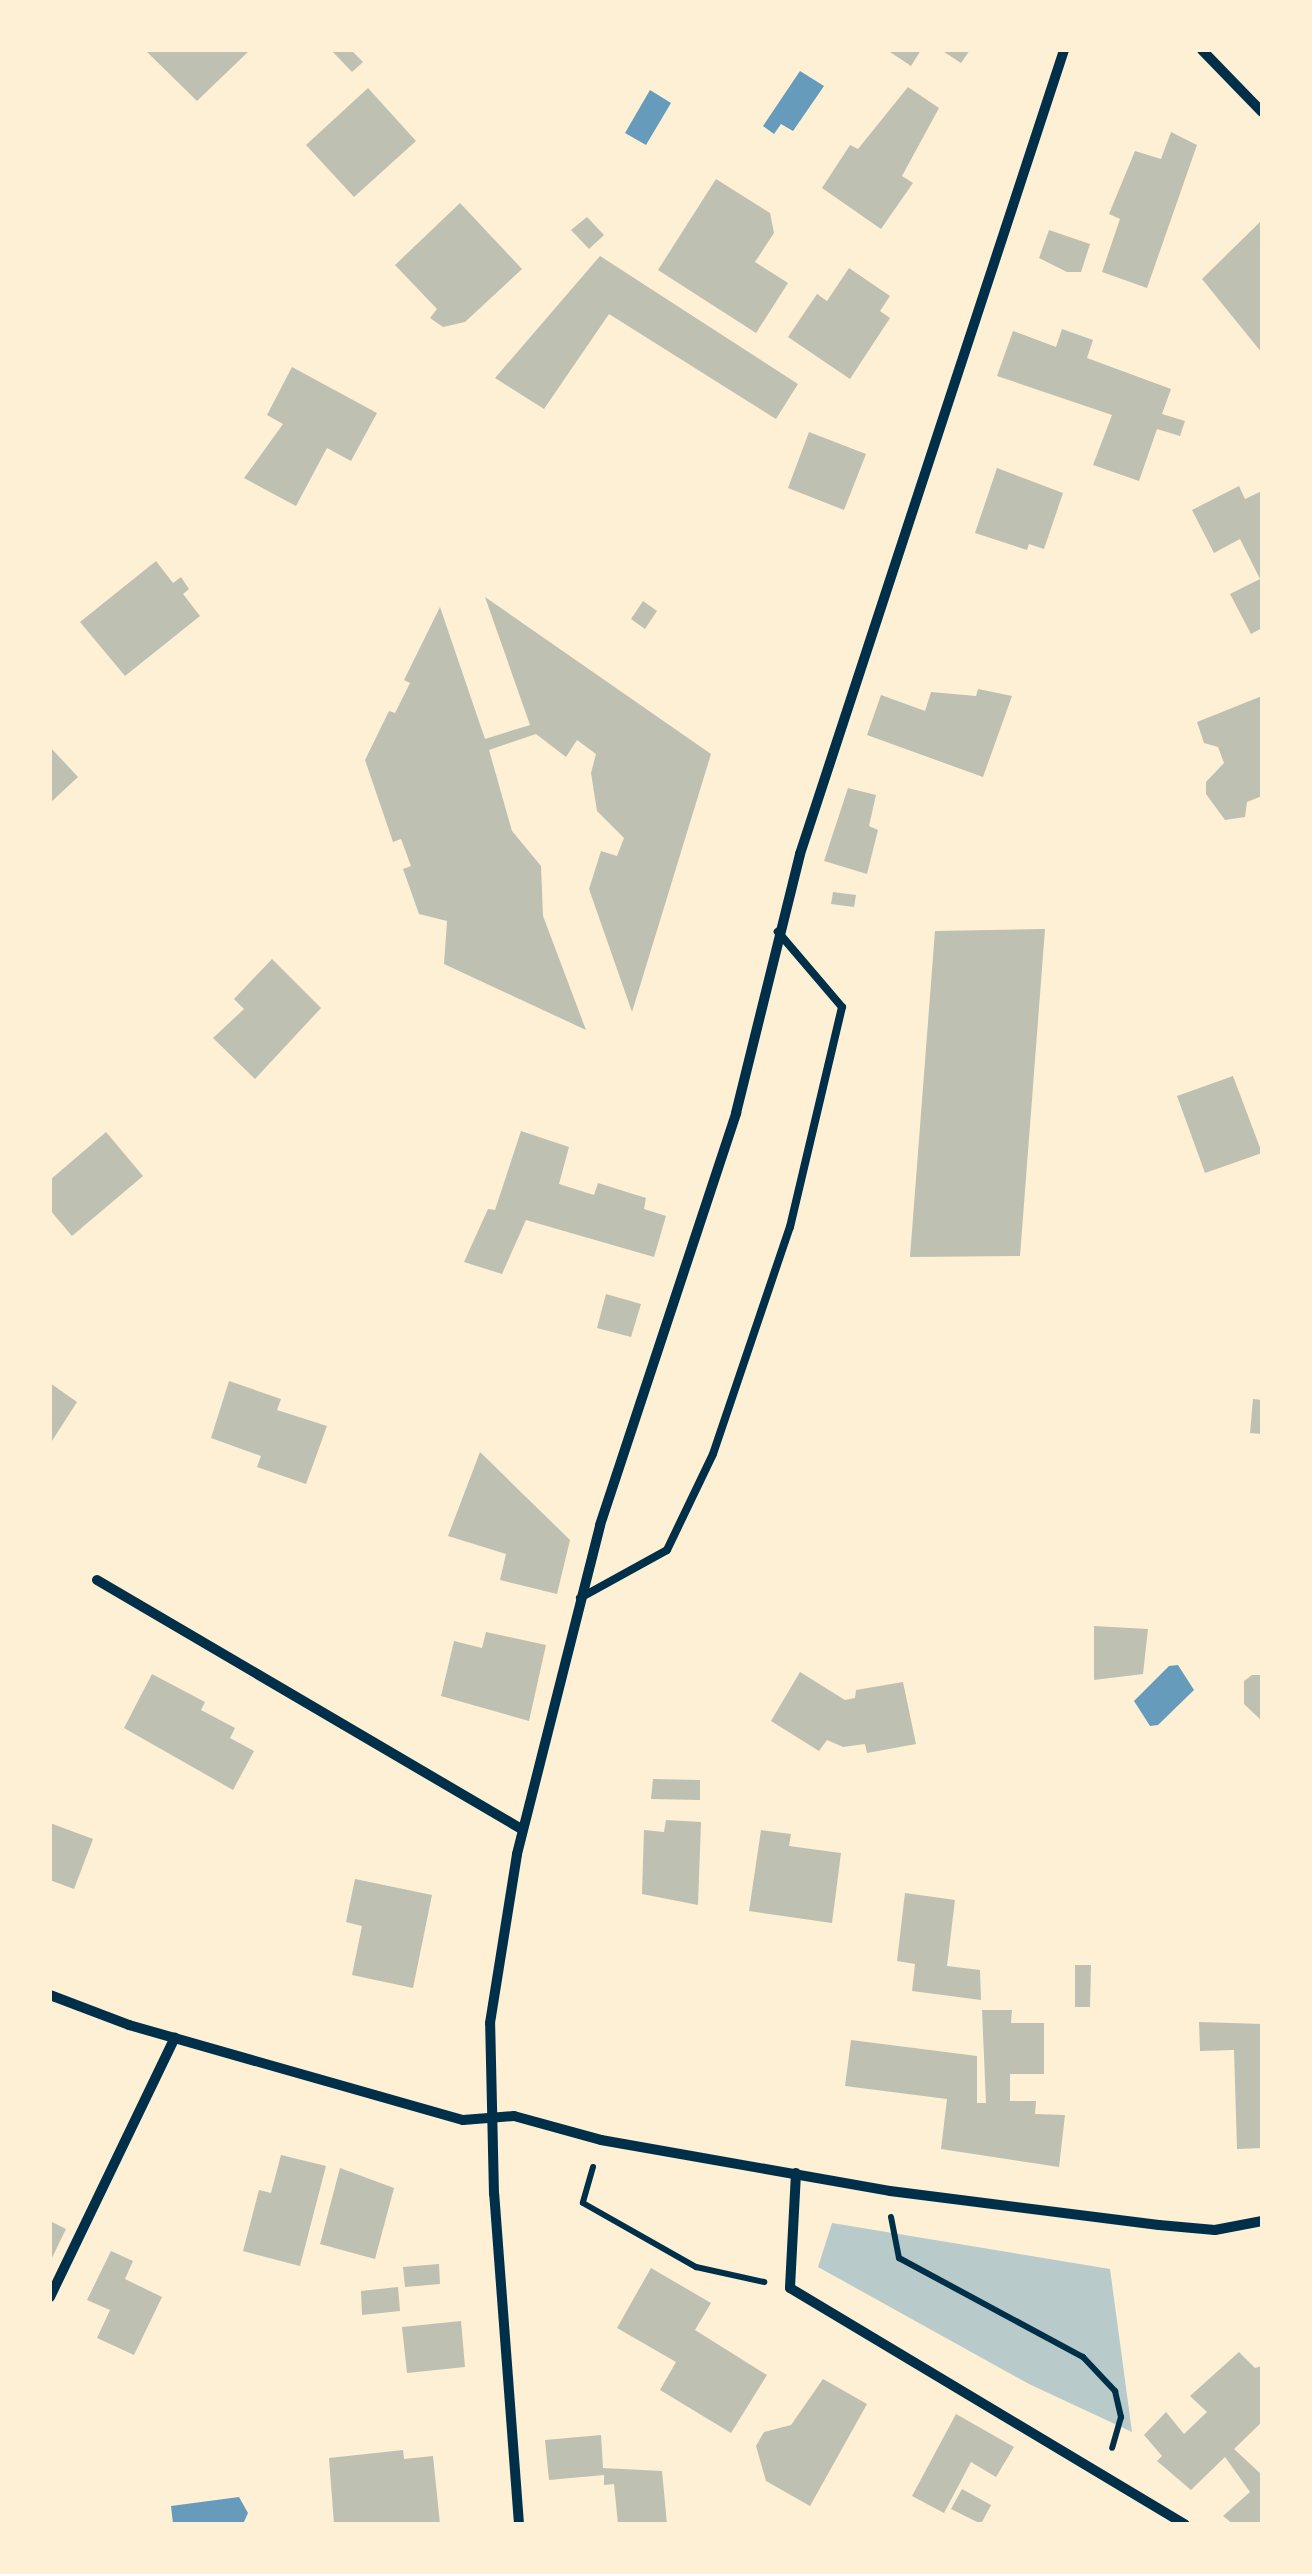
<!DOCTYPE html>
<html>
<head>
<meta charset="utf-8">
<style>
  body { margin:0 }
  #map { position:relative; width:1312px; height:2574px; overflow:hidden; background:#fdf0d5; font-family:"Alegreya Sans",sans-serif }
  div>[style] { position:absolute }
  .green>* { inset:0; background:#b9caca }
  .water>* { inset:0; background:#669bbc }
  .building>* { inset:0; background:#bec0b2 }
  .path>* { height:6px; margin:-3px; padding:0 3px; transform-origin:3px; border-radius:3px; background:#003049 }
  .service>* { height:8px; margin:-4px; padding:0 4px; transform-origin:4px; border-radius:4px; background:#003049 }
  .minor>* { height:10px; margin:-5px; padding:0 5px; transform-origin:5px; border-radius:5px; background:#003049 }
  span { translate:-50% -50%; white-space:nowrap; text-align:center; line-height:1.15; -webkit-text-stroke:10px #fdf0d5; paint-order:stroke }
  .frame { position:absolute; inset:0; border:52px solid #fdf0d5; pointer-events:none }
</style>
</head>
<body>
<div id="map">
  <div class="green">
    <div style="clip-path:polygon(832px 2223px,1110px 2269px,1132px 2432px,1029px 2384px,818px 2267px)"></div>
  </div>
  <div class="water">
    <div style="clip-path:polygon(800px 71px,824px 86px,793px 131px,781px 124px,774px 134px,763px 126px)"></div>
    <div style="clip-path:polygon(650px 90px,671px 103px,646px 145px,625px 133px)"></div>
    <div style="clip-path:polygon(1178px 1665px,1194px 1690px,1158px 1725px,1150px 1726px,1134px 1701px,1169px 1666px)"></div>
    <div style="clip-path:polygon(239px 2497px,248px 2513px,243px 2524px,173px 2524px,171px 2506px)"></div>
  </div>
  <div class="building">
    <div style="clip-path:polygon(145px 50px,250px 50px,197px 101px)"></div>
    <div style="clip-path:polygon(331px 50px,351px 50px,363px 62px,352px 72px)"></div>
    <div style="clip-path:polygon(887px 50px,921px 50px,911px 66px)"></div>
    <div style="clip-path:polygon(941px 50px,970px 50px,961px 63px)"></div>
    <div style="clip-path:polygon(908px 87px,939px 108px,902px 176px,913px 183px,881px 229px,822px 188px,850px 145px,858px 149px)"></div>
    <div style="clip-path:polygon(368px 88px,416px 141px,354px 197px,306px 145px)"></div>
    <div style="clip-path:polygon(1171px 132px,1197px 145px,1147px 288px,1102px 272px,1120px 219px,1109px 214px,1135px 151px,1161px 159px)"></div>
    <div style="clip-path:polygon(716px 179px,770px 213px,774px 233px,755px 262px,788px 283px,756px 333px,658px 270px)"></div>
    <div style="clip-path:polygon(460px 203px,522px 269px,465px 322px,443px 327px,430px 318px,437px 309px,395px 265px)"></div>
    <div style="clip-path:polygon(587px 217px,604px 235px,589px 249px,571px 230px)"></div>
    <div style="clip-path:polygon(1260px 222px,1262px 224px,1262px 353px,1202px 279px)"></div>
    <div style="clip-path:polygon(1049px 230px,1090px 244px,1081px 272px,1067px 272px,1039px 258px)"></div>
    <div style="clip-path:polygon(600px 256px,798px 384px,776px 419px,609px 314px,544px 409px,495px 378px)"></div>
    <div style="clip-path:polygon(849px 268px,890px 296px,880px 311px,890px 318px,850px 379px,788px 337px,817px 294px,827px 301px)"></div>
    <div style="clip-path:polygon(1062px 329px,1093px 340px,1087px 358px,1171px 389px,1162px 414px,1185px 421px,1180px 436px,1157px 429px,1139px 481px,1093px 465px,1112px 415px,997px 376px,1013px 331px,1056px 347px)"></div>
    <div style="clip-path:polygon(292px 367px,377px 413px,351px 461px,327px 448px,296px 506px,244px 478px,283px 424px,267px 415px)"></div>
    <div style="clip-path:polygon(809px 432px,866px 454px,844px 510px,788px 488px)"></div>
    <div style="clip-path:polygon(997px 468px,1063px 493px,1044px 549px,1029px 544px,1027px 550px,975px 533px)"></div>
    <div style="clip-path:polygon(1239px 486px,1245px 499px,1262px 491px,1262px 628px,1251px 634px,1230px 594px,1260px 579px,1240px 539px,1214px 553px,1192px 510px)"></div>
    <div style="clip-path:polygon(156px 561px,173px 583px,181px 577px,189px 589px,183px 594px,200px 616px,125px 676px,80px 622px)"></div>
    <div style="clip-path:polygon(485px 597px,711px 754px,632px 1012px,589px 889px,601px 851px,617px 856px,624px 838px,597px 811px,591px 773px,596px 754px,577px 740px,566px 757px,536px 734px,489px 750px,512px 831px,541px 866px,543px 916px,586px 1030px,444px 964px,447px 921px,419px 914px,403px 869px,411px 866px,401px 839px,393px 842px,365px 760px,389px 711px,395px 713px,410px 683px,404px 680px,440px 607px,485px 739px,530px 725px)"></div>
    <div style="clip-path:polygon(643px 601px,657px 611px,645px 629px,631px 619px)"></div>
    <div style="clip-path:polygon(978px 689px,1012px 696px,983px 777px,867px 735px,881px 695px,925px 711px,931px 692px,976px 696px)"></div>
    <div style="clip-path:polygon(1262px 696px,1262px 796px,1247px 802px,1245px 817px,1225px 820px,1206px 794px,1206px 782px,1224px 763px,1218px 747px,1204px 743px,1197px 722px)"></div>
    <div style="clip-path:polygon(50px 747px,78px 777px,50px 803px)"></div>
    <div style="clip-path:polygon(848px 788px,876px 795px,869px 826px,878px 830px,867px 874px,824px 861px)"></div>
    <div style="clip-path:polygon(833px 892px,856px 895px,854px 907px,831px 904px)"></div>
    <div style="clip-path:polygon(1045px 929px,1020px 1256px,910px 1257px,935px 931px)"></div>
    <div style="clip-path:polygon(272px 959px,321px 1008px,255px 1079px,213px 1038px,244px 1009px,234px 999px)"></div>
    <div style="clip-path:polygon(1233px 1076px,1262px 1153px,1205px 1173px,1177px 1096px)"></div>
    <div style="clip-path:polygon(521px 1131px,569px 1147px,559px 1184px,594px 1195px,598px 1183px,646px 1198px,644px 1209px,666px 1216px,654px 1257px,526px 1220px,502px 1274px,464px 1262px,488px 1209px,495px 1210px)"></div>
    <div style="clip-path:polygon(106px 1132px,143px 1176px,72px 1236px,50px 1210px,50px 1180px)"></div>
    <div style="clip-path:polygon(606px 1294px,641px 1304px,631px 1337px,597px 1328px)"></div>
    <div style="clip-path:polygon(229px 1381px,281px 1399px,277px 1410px,327px 1426px,306px 1484px,257px 1467px,261px 1456px,211px 1438px)"></div>
    <div style="clip-path:polygon(50px 1383px,77px 1402px,50px 1444px)"></div>
    <div style="clip-path:polygon(1253px 1399px,1262px 1400px,1262px 1434px,1250px 1433px)"></div>
    <div style="clip-path:polygon(480px 1452px,570px 1540px,557px 1594px,500px 1580px,506px 1554px,448px 1536px)"></div>
    <div style="clip-path:polygon(1094px 1626px,1148px 1629px,1143px 1674px,1094px 1680px)"></div>
    <div style="clip-path:polygon(486px 1632px,546px 1645px,529px 1721px,441px 1696px,454px 1641px,482px 1648px)"></div>
    <div style="clip-path:polygon(800px 1672px,845px 1700px,855px 1698px,856px 1690px,903px 1682px,916px 1744px,867px 1753px,865px 1744px,843px 1747px,827px 1740px,819px 1751px,771px 1721px)"></div>
    <div style="clip-path:polygon(152px 1674px,205px 1702px,201px 1710px,235px 1728px,230px 1738px,254px 1751px,233px 1790px,124px 1728px)"></div>
    <div style="clip-path:polygon(1252px 1675px,1262px 1675px,1262px 1721px,1244px 1704px,1244px 1681px)"></div>
    <div style="clip-path:polygon(653px 1779px,700px 1780px,700px 1800px,651px 1799px)"></div>
    <div style="clip-path:polygon(666px 1820px,701px 1822px,698px 1905px,642px 1894px,644px 1830px,664px 1832px)"></div>
    <div style="clip-path:polygon(50px 1823px,93px 1839px,74px 1889px,50px 1880px)"></div>
    <div style="clip-path:polygon(761px 1830px,791px 1834px,789px 1846px,841px 1853px,832px 1923px,749px 1911px)"></div>
    <div style="clip-path:polygon(355px 1879px,432px 1895px,413px 1988px,352px 1975px,362px 1926px,346px 1922px)"></div>
    <div style="clip-path:polygon(905px 1893px,955px 1900px,947px 1966px,980px 1970px,981px 2000px,912px 1991px,915px 1964px,897px 1961px)"></div>
    <div style="clip-path:polygon(1075px 1965px,1091px 1965px,1090px 2007px,1075px 2007px)"></div>
    <div style="clip-path:polygon(982px 2010px,1012px 2010px,1011px 2023px,1044px 2023px,1044px 2074px,1010px 2074px,1010px 2101px,1036px 2101px,1035px 2114px,1065px 2115px,1059px 2167px,941px 2149px,947px 2099px,845px 2086px,851px 2040px,977px 2056px,977px 2103px,986px 2103px)"></div>
    <div style="clip-path:polygon(1199px 2022px,1262px 2024px,1262px 2148px,1237px 2149px,1234px 2050px,1200px 2051px)"></div>
    <div style="clip-path:polygon(281px 2155px,326px 2166px,300px 2266px,243px 2251px,259px 2190px,271px 2193px)"></div>
    <div style="clip-path:polygon(340px 2168px,394px 2188px,375px 2259px,320px 2244px)"></div>
    <div style="clip-path:polygon(50px 2221px,66px 2229px,50px 2262px)"></div>
    <div style="clip-path:polygon(111px 2251px,133px 2261px,125px 2279px,162px 2297px,134px 2355px,97px 2338px,110px 2310px,87px 2300px)"></div>
    <div style="clip-path:polygon(439px 2264px,440px 2284px,405px 2287px,403px 2267px)"></div>
    <div style="clip-path:polygon(651px 2268px,711px 2303px,695px 2330px,767px 2375px,731px 2433px,660px 2390px,676px 2362px,617px 2328px)"></div>
    <div style="clip-path:polygon(398px 2287px,400px 2311px,362px 2315px,361px 2291px)"></div>
    <div style="clip-path:polygon(461px 2321px,465px 2367px,407px 2373px,402px 2327px)"></div>
    <div style="clip-path:polygon(1239px 2352px,1255px 2368px,1262px 2366px,1262px 2422px,1234px 2449px,1262px 2475px,1262px 2524px,1233px 2524px,1223px 2516px,1250px 2492px,1225px 2457px,1191px 2490px,1157px 2461px,1162px 2456px,1144px 2435px,1166px 2412px,1184px 2434px,1207px 2412px,1190px 2396px)"></div>
    <div style="clip-path:polygon(823px 2379px,867px 2404px,810px 2506px,766px 2481px,756px 2446px,764px 2432px,791px 2425px)"></div>
    <div style="clip-path:polygon(956px 2414px,1014px 2447px,996px 2477px,971px 2462px,944px 2513px,912px 2496px)"></div>
    <div style="clip-path:polygon(601px 2435px,603px 2468px,662px 2471px,667px 2524px,618px 2524px,614px 2484px,604px 2485px,604px 2475px,549px 2480px,545px 2440px)"></div>
    <div style="clip-path:polygon(403px 2450px,404px 2459px,433px 2456px,440px 2524px,334px 2524px,329px 2458px)"></div>
    <div style="clip-path:polygon(962px 2489px,991px 2505px,981px 2524px,951px 2509px)"></div>
  </div>
  <div class="path">
    <div style="left:593px;top:2167px;width:37px;rotate:106deg"></div>
    <div style="left:583px;top:2203px;width:130px;rotate:29.5deg"></div>
    <div style="left:696px;top:2267px;width:70px;rotate:12.4deg"></div>
    <div style="left:891px;top:2217px;width:42px;rotate:79deg"></div>
    <div style="left:899px;top:2258px;width:209px;rotate:28.3deg"></div>
    <div style="left:1083px;top:2357px;width:47px;rotate:46.7deg"></div>
    <div style="left:1115px;top:2391px;width:27px;rotate:77deg"></div>
    <div style="left:1121px;top:2417px;width:32px;rotate:106deg"></div>
  </div>
  <div class="service">
    <div style="left:580px;top:1598px;width:99px;rotate:-28.9deg"></div>
    <div style="left:667px;top:1550px;width:106px;rotate:-64.4deg"></div>
    <div style="left:713px;top:1454px;width:240px;rotate:-71.3deg"></div>
    <div style="left:790px;top:1227px;width:226px;rotate:-76.7deg"></div>
    <div style="left:842px;top:1007px;width:99px;rotate:-130.5deg"></div>
  </div>
  <div class="minor">
    <div style="left:1202px;top:50px;width:86px;rotate:45.9deg"></div>
    <div style="left:97px;top:1580px;width:493px;rotate:30.4deg"></div>
    <div style="left:50px;top:1995px;width:85px;rotate:20.8deg"></div>
    <div style="left:129px;top:2025px;width:347px;rotate:15.9deg"></div>
    <div style="left:463px;top:2120px;width:51px;rotate:-4.5deg"></div>
    <div style="left:514px;top:2116px;width:90px;rotate:15.4deg"></div>
    <div style="left:601px;top:2140px;width:293px;rotate:10deg"></div>
    <div style="left:890px;top:2191px;width:271px;rotate:7.2deg"></div>
    <div style="left:1159px;top:2225px;width:56px;rotate:5.1deg"></div>
    <div style="left:1215px;top:2230px;width:48px;rotate:-10.8deg"></div>
    <div style="left:796px;top:2173px;width:115px;rotate:93deg"></div>
    <div style="left:790px;top:2288px;width:460px;rotate:30.9deg"></div>
    <div style="left:50px;top:2297px;width:288px;rotate:-64.3deg"></div>
    <div style="left:519px;top:2524px;width:331px;rotate:-94.3deg"></div>
    <div style="left:494px;top:2194px;width:171px;rotate:-91.3deg"></div>
    <div style="left:490px;top:2023px;width:171px;rotate:-80.9deg"></div>
    <div style="left:517px;top:1854px;width:339px;rotate:-75.8deg"></div>
    <div style="left:600px;top:1525px;width:434px;rotate:-71.7deg"></div>
    <div style="left:736px;top:1113px;width:267px;rotate:-76.1deg"></div>
    <div style="left:800px;top:854px;width:846px;rotate:-71.82deg"></div>
  </div>
  <div class="frame"></div>
</div>
</body>
</html>
